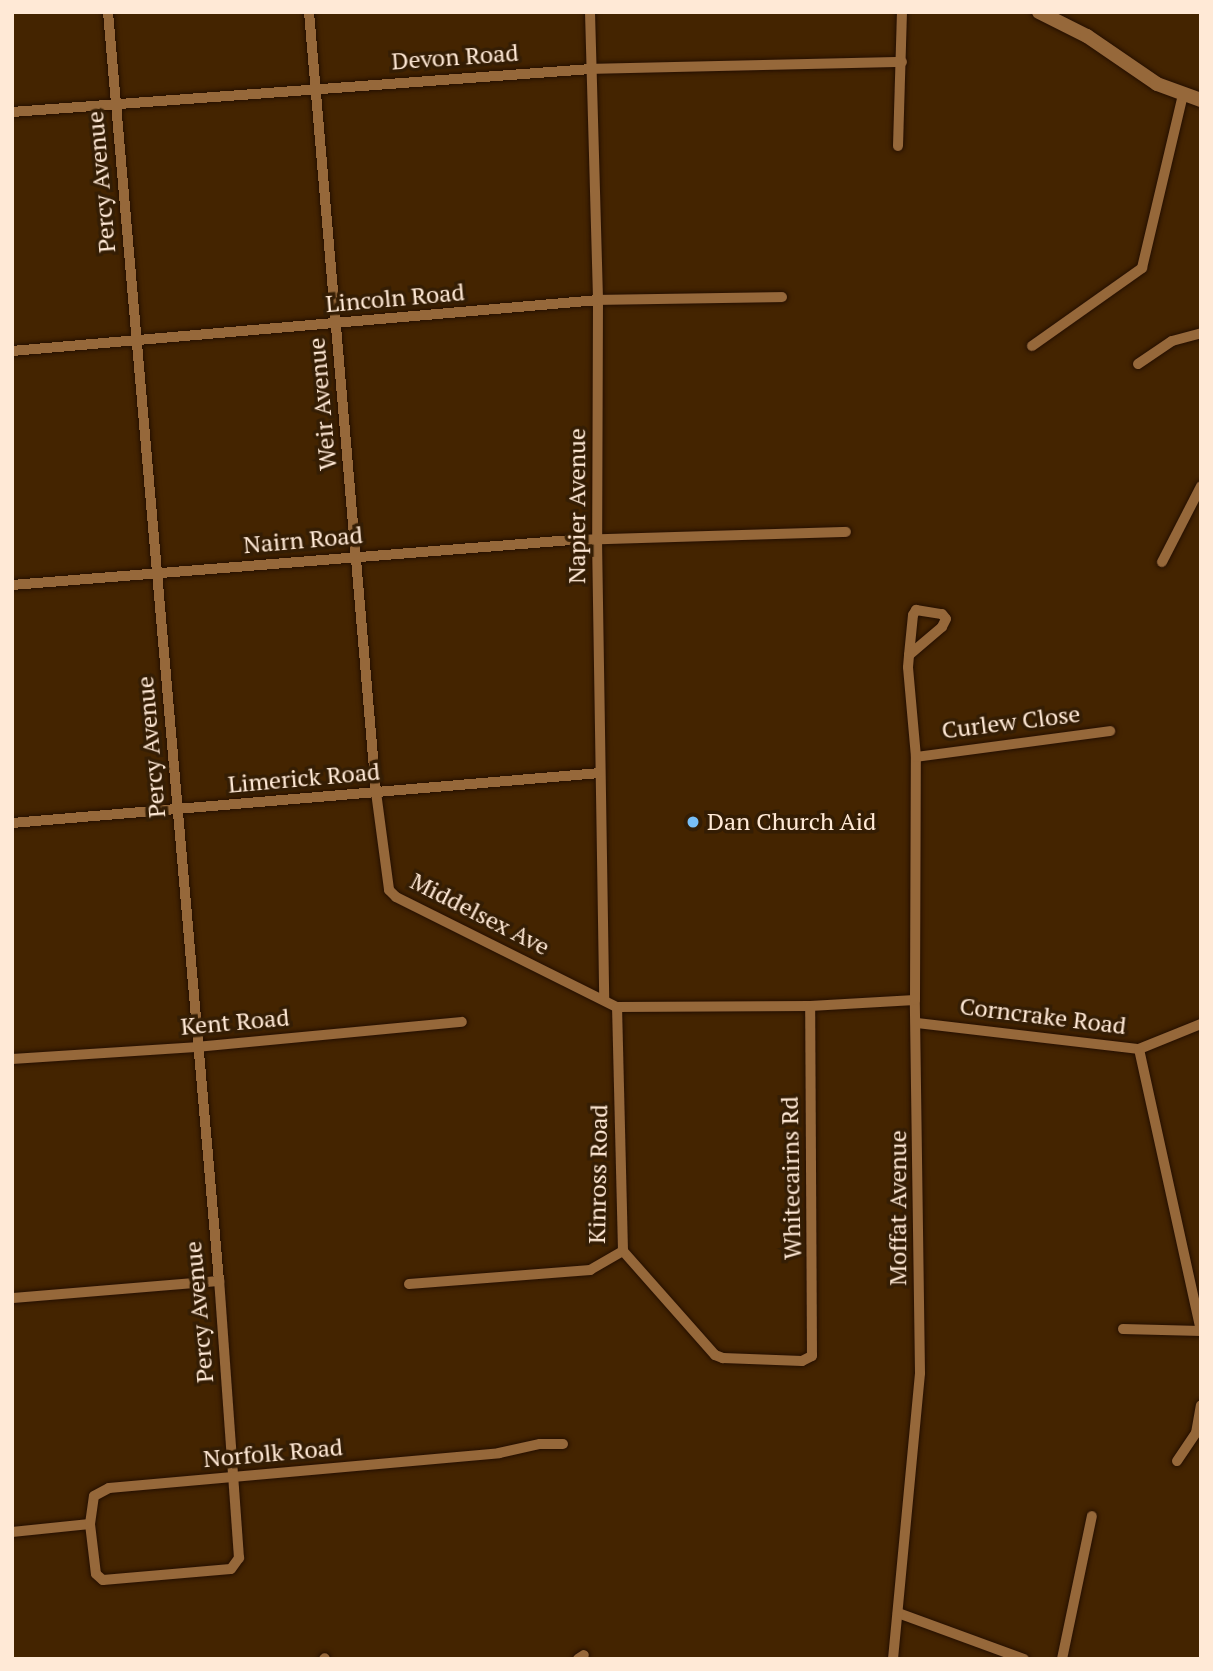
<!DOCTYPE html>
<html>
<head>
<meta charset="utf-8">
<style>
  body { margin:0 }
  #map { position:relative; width:1213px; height:1671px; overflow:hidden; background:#442400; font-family:"PT Serif",serif }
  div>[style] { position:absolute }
  .roads { filter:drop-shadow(0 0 2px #240f00) drop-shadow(0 0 2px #240f00) }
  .minor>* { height:10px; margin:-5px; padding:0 5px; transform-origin:5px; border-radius:5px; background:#96683a }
  .secondary>* { height:14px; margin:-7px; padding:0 7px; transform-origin:7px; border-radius:7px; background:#96683a }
  .dots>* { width:19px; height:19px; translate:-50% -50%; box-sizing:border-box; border:4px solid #341d04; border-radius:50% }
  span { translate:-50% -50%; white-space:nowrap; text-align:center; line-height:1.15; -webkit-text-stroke:7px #341d04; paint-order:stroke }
  .street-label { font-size:24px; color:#ffe9d6 }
  .poi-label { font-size:24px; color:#ffe9d6 }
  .left { translate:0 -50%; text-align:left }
  .frame { position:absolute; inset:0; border:14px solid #ffe9d6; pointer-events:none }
</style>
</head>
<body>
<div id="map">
  <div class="roads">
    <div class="minor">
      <div style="left:309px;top:12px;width:783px;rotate:85.09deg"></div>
      <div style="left:376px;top:792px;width:99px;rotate:82.4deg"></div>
      <div style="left:389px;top:890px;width:10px;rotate:45deg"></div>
      <div style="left:396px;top:897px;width:247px;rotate:26.5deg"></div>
      <div style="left:617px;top:1007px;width:193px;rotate:-0.3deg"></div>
      <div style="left:810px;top:1006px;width:105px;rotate:-3.3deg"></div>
      <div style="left:590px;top:12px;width:288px;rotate:88.4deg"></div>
      <div style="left:598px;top:300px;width:239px;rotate:90.2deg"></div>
      <div style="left:597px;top:539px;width:461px;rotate:89.1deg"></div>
      <div style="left:12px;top:112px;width:581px;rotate:-4.25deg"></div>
      <div style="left:591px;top:69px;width:311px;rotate:-1.3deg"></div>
      <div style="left:898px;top:146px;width:134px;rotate:-88.3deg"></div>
      <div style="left:1032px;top:346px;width:135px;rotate:-35.3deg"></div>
      <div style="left:1142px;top:268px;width:179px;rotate:-76.7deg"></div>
      <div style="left:12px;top:351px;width:588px;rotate:-4.97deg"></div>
      <div style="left:598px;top:300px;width:184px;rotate:-0.9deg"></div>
      <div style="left:1138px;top:364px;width:41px;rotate:-34.1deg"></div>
      <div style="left:1172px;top:341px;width:30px;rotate:-15deg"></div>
      <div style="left:1162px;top:562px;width:85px;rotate:-62.8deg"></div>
      <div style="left:12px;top:585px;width:561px;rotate:-4.6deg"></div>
      <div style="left:571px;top:540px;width:275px;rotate:-1.7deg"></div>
      <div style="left:916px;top:757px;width:196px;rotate:-7.6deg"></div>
      <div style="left:12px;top:823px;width:590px;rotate:-4.86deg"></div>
      <div style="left:917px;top:1023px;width:224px;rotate:6.7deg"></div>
      <div style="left:1139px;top:1049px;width:67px;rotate:-22deg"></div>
      <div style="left:1139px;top:1049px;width:289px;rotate:77.6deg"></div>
      <div style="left:12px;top:1059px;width:184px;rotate:-3.7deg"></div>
      <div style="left:196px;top:1047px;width:267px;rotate:-5.4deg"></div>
      <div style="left:623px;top:1251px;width:139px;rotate:48.5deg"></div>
      <div style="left:715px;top:1355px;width:9px;rotate:21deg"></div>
      <div style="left:723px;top:1358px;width:79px;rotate:2.2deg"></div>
      <div style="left:802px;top:1361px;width:11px;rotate:-27deg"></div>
      <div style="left:812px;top:1356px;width:350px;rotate:-90.3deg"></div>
      <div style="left:409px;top:1284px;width:182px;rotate:-4.4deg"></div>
      <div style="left:590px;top:1270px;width:38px;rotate:-30deg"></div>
      <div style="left:623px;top:1251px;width:244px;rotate:-91.4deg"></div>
      <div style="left:12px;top:1298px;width:208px;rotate:-4.7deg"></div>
      <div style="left:1123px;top:1329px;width:78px;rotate:1.5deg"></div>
      <div style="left:1177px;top:1461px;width:34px;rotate:-56deg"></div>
      <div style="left:1196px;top:1433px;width:28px;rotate:-80deg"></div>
      <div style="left:90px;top:1524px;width:50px;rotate:83.2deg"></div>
      <div style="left:96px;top:1574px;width:9px;rotate:41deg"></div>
      <div style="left:103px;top:1580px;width:128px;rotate:-4.9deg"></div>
      <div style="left:231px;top:1569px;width:14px;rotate:-54deg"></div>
      <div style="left:239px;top:1558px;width:278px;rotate:-94.1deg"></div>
      <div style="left:219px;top:1281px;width:1274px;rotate:-95deg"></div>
      <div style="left:12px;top:1532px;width:78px;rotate:-5.9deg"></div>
      <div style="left:90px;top:1524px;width:28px;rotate:-82deg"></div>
      <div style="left:94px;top:1496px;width:17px;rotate:-28deg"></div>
      <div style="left:109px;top:1488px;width:392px;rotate:-5.1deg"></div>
      <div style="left:499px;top:1453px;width:42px;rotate:-12.4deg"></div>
      <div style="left:540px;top:1444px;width:23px"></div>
      <div style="left:898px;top:1613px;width:134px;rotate:20.1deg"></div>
      <div style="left:324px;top:1659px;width:1px;rotate:-45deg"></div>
      <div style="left:578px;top:1659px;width:7px;rotate:-34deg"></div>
      <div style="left:893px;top:1659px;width:287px;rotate:-84.6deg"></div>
      <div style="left:920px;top:1373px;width:373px;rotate:-90.8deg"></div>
      <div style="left:915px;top:1000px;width:243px;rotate:-89.8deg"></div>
      <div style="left:916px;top:757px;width:90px;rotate:-95.1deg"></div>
      <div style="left:908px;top:667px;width:12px;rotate:-85deg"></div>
      <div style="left:909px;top:655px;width:40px;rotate:-84.3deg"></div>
      <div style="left:913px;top:615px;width:6px;rotate:-59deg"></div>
      <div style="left:916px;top:610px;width:26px;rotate:9deg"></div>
      <div style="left:942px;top:614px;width:6px;rotate:51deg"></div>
      <div style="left:946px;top:619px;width:9px;rotate:117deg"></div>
      <div style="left:942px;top:627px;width:43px;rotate:139.7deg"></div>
      <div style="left:1062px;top:1659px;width:146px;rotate:-78.2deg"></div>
    </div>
    <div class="secondary">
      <div style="left:1039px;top:12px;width:54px;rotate:26.6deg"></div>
      <div style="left:1087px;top:36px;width:85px;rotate:34.4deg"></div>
      <div style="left:1157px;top:84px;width:47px;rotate:20deg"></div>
    </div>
  </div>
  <div class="dots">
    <div style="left:693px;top:822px;background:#78bff8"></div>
  </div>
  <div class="street-label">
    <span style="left:455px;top:57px;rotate:-4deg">Devon Road</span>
    <span style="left:101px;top:182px;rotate:-95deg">Percy Avenue</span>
    <span style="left:395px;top:298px;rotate:-5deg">Lincoln Road</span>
    <span style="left:322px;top:404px;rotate:-95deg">Weir Avenue</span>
    <span style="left:577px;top:506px;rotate:-90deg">Napier Avenue</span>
    <span style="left:303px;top:540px;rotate:-5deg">Nairn Road</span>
    <span style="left:1011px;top:722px;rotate:-7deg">Curlew Close</span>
    <span style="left:151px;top:747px;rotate:-95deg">Percy Avenue</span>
    <span style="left:304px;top:778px;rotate:-5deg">Limerick Road</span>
    <span style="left:480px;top:914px;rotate:27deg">Middelsex Ave</span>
    <span style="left:1043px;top:1016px;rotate:7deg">Corncrake Road</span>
    <span style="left:235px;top:1022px;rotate:-5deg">Kent Road</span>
    <span style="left:598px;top:1174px;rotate:-89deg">Kinross Road</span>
    <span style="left:791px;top:1178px;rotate:-91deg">Whitecairns Rd</span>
    <span style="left:898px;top:1208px;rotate:-90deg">Moffat Avenue</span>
    <span style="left:199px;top:1312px;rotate:-95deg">Percy Avenue</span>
    <span style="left:273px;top:1453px;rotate:-5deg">Norfolk Road</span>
  </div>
  <div class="poi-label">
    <span class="left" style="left:707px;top:822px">Dan Church Aid</span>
  </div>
  <div class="frame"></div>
</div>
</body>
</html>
